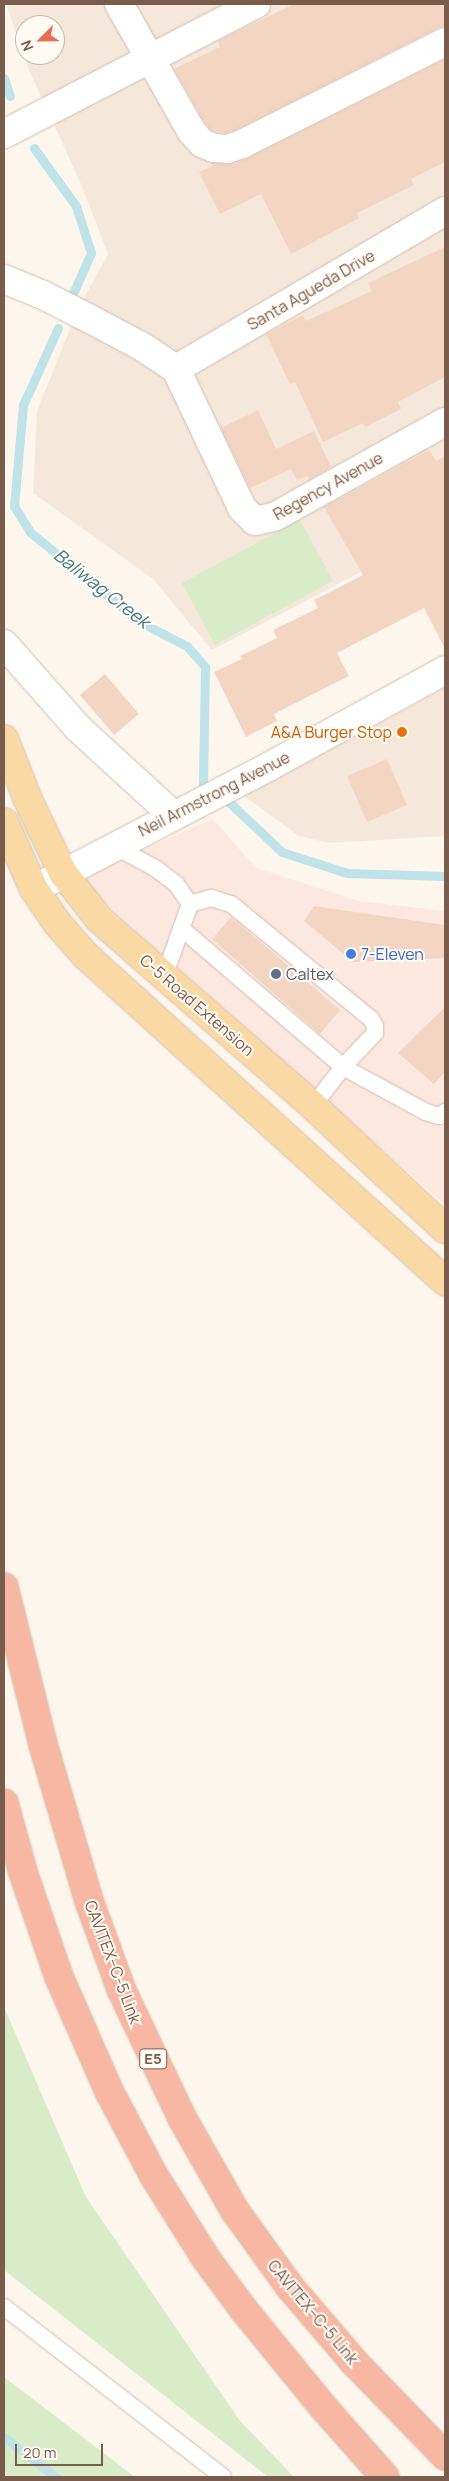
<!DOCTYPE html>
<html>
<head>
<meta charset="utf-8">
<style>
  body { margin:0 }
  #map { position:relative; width:449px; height:2481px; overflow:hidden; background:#fdf6ec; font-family:Manrope,sans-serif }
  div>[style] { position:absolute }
  .residential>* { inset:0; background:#f5e8da }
  .commercial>* { inset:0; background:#fde8e0 }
  .green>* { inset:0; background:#d8ecc9 }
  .stream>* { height:9px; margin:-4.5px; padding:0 4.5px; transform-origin:4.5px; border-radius:4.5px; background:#bfe3e8 }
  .building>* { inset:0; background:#f3d5c3 }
  .roads { filter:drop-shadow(0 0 1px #d1beb0) drop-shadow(0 0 1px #d1beb0) }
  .service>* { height:16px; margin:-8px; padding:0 8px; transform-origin:8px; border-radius:8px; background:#fff }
  .minor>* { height:28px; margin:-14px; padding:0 14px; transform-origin:14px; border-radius:14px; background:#fff }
  .primary>* { height:28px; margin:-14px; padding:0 14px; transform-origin:14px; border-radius:14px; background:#fbd9a5 }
  .motorway>* { height:28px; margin:-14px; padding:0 14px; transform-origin:14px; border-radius:14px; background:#f7b7a3 }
  .dots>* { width:14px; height:14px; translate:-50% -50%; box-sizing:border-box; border:2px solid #fffaf3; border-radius:50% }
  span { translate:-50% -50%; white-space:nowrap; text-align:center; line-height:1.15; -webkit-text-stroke:4px #fffaf3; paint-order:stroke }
  .shield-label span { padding:1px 4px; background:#fffaf3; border:1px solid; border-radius:4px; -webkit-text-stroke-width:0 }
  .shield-label { font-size:15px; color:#7a5c4d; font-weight:700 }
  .street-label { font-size:16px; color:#7a5c4d }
  .food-label { font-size:16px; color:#c56008 }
  .right { translate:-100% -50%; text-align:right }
  .shop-label { font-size:16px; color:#366cbe }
  .left { translate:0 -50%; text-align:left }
  .service-label { font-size:16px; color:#4e5e75 }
  .water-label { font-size:18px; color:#437c86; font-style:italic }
  .frame { position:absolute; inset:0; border:5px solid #7a5c4d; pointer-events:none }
  .north { position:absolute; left:15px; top:15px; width:50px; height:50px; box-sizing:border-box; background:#fffaf3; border:1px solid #cabbb1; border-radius:50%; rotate:247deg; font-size:14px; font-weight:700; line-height:20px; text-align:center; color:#7a5c4d }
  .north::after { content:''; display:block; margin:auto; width:18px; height:22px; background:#e76f51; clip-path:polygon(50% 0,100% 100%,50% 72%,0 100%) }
  .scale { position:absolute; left:15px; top:2444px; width:88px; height:22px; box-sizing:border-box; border:2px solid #7a5c4d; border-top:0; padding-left:6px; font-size:15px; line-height:18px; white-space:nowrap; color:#7a5c4d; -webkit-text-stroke:4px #fffaf3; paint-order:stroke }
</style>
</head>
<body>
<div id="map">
  <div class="residential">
    <div style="clip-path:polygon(evenodd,6px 4px,445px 4px,445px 528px,212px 650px,153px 579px,33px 493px,37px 411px,78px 309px,108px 254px,80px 182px,29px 70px,6px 4px,25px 25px,55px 25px,55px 55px,25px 55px,25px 25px)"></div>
    <div style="clip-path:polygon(445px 688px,445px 836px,329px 843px,299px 836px,244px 796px)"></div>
  </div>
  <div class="commercial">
    <div style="clip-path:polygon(213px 819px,256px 868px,359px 901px,445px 911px,445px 1205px,77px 878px)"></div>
  </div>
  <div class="green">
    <div style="clip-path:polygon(300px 520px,333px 581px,215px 645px,182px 583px)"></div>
    <div style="clip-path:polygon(4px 2007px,86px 2197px,240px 2421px,294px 2477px,268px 2477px,4px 2270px)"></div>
    <div style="clip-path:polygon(4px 2377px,135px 2477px,4px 2477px)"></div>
  </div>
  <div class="stream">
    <div style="left:4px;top:78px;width:19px;rotate:72deg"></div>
    <div style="left:34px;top:148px;width:72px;rotate:54.1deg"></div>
    <div style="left:76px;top:206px;width:49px;rotate:72.3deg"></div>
    <div style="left:91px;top:253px;width:51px;rotate:114.1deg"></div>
    <div style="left:58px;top:328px;width:85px;rotate:114.4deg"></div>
    <div style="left:23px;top:405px;width:101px;rotate:95.1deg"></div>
    <div style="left:14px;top:506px;width:31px;rotate:58deg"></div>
    <div style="left:30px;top:532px;width:142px;rotate:39.3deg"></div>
    <div style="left:140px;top:622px;width:53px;rotate:27.1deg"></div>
    <div style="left:187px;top:646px;width:28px;rotate:49deg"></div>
    <div style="left:205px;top:667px;width:116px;rotate:91deg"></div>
    <div style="left:203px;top:783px;width:38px;rotate:37deg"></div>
    <div style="left:233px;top:806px;width:67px;rotate:43.2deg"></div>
    <div style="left:282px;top:852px;width:68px;rotate:17.9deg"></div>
    <div style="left:347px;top:873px;width:98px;rotate:1.8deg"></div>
    <div style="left:4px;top:2437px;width:66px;rotate:37.6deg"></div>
  </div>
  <div class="building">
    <div style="clip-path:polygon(294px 4px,445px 4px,445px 26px,438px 28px,236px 130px,225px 133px,211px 130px,205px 123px,174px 69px,220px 47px,218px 41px)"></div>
    <div style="clip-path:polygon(445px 59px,445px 162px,411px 179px,414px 185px,357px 213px,359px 218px,291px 254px,261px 194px,220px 214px,199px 172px,213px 166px,211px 163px,232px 164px,249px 158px)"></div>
    <div style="clip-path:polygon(445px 247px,445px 377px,398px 402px,401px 409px,365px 427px,363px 423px,323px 442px,295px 382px,290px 384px,266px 334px,303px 315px,306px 321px,372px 291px,368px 283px)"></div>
    <div style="clip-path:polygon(258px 410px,276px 449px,314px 431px,331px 467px,309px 480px,307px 476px,297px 480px,291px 469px,250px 488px,221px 428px)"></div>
    <div style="clip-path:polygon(429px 450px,436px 461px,445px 456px,445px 649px,424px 608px,337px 653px,349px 676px,274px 714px,277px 721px,246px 737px,214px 672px,242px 659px,240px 656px,277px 638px,273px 630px,318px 608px,314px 600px,363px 575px,324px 507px)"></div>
    <div style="clip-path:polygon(105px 674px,139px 714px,114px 735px,80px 695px)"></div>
    <div style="clip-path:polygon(387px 759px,407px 805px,367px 822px,347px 776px)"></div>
    <div style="clip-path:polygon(314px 906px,445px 925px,445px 958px,353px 962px,304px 921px)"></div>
    <div style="clip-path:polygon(231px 917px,340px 1010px,320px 1034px,212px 939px)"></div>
    <div style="clip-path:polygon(445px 1007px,445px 1072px,434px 1084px,398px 1053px)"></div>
  </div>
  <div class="roads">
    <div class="service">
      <div style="left:114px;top:846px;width:47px;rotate:28.2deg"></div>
      <div style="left:155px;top:868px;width:26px;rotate:37deg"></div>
      <div style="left:176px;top:884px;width:24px;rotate:55deg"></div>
      <div style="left:181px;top:928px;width:213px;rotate:40.6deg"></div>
      <div style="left:343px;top:1067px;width:94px;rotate:28.5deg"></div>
      <div style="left:426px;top:1112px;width:14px;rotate:17deg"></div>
      <div style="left:439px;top:1116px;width:7px;rotate:-34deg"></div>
      <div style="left:164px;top:977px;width:77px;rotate:-70.4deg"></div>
      <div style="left:190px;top:904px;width:22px;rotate:-16deg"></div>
      <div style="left:211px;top:898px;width:21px;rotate:17deg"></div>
      <div style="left:231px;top:904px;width:181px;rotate:39.4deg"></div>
      <div style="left:371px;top:1019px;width:8px;rotate:60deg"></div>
      <div style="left:375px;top:1026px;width:7px;rotate:90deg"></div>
      <div style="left:375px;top:1033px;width:47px;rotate:133.3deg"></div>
      <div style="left:343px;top:1067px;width:49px;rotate:127.6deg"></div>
      <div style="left:4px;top:2307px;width:277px;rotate:37.8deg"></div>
    </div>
    <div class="minor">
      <div style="left:119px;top:4px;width:147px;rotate:60.3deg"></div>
      <div style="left:192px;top:132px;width:15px;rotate:48deg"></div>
      <div style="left:202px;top:143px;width:13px;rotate:23deg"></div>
      <div style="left:214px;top:148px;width:13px;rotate:4deg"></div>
      <div style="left:227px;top:149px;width:16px;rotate:-18deg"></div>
      <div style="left:242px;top:144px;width:227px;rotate:-26.7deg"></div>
      <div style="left:4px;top:134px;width:284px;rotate:-27.3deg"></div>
      <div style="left:4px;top:279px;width:42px;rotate:22.3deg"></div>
      <div style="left:43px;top:295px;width:55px;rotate:27deg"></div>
      <div style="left:92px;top:320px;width:55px;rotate:28deg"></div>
      <div style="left:141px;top:346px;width:42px;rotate:33.3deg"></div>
      <div style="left:176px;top:369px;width:154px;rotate:64.6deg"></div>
      <div style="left:242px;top:508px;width:18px;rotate:45deg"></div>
      <div style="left:255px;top:521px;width:19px;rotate:-12deg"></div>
      <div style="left:274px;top:517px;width:196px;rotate:-29.1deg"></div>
      <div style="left:176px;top:369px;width:312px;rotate:-30.4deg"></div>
      <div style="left:4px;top:644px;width:112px;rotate:48.6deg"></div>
      <div style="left:78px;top:728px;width:129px;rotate:42.5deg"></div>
      <div style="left:34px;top:889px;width:266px;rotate:-27.5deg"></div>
      <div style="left:270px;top:766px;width:200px;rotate:-28.7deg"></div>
    </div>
    <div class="primary">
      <div style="left:4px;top:739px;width:66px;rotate:68.5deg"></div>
      <div style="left:28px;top:800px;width:81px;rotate:64.4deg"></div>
      <div style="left:63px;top:873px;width:58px;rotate:52deg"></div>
      <div style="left:99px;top:919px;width:284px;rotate:41.1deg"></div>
      <div style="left:313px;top:1106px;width:180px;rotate:43deg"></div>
      <div style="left:4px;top:822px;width:73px;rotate:65.9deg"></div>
      <div style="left:34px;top:889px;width:41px;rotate:55.9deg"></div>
      <div style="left:57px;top:923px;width:43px;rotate:48.8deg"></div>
      <div style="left:85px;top:955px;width:486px;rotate:42.2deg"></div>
    </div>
    <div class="motorway">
      <div style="left:4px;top:1587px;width:159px;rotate:76.1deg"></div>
      <div style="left:42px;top:1741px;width:167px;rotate:73.6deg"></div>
      <div style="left:89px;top:1901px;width:96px;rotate:69.9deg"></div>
      <div style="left:122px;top:1991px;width:140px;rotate:64.7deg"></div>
      <div style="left:182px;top:2118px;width:107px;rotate:60.3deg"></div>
      <div style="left:235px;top:2211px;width:94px;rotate:54.1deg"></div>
      <div style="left:290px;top:2287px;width:99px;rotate:49.5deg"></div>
      <div style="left:354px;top:2362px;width:131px;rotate:45.9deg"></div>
      <div style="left:4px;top:1803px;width:72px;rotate:74.6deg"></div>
      <div style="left:23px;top:1872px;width:111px;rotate:71.1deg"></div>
      <div style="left:59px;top:1977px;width:127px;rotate:66.3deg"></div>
      <div style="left:110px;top:2093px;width:94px;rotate:62.1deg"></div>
      <div style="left:154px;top:2176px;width:99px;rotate:57.8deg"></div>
      <div style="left:207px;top:2260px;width:62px;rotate:53.5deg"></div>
      <div style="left:244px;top:2310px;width:127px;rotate:50.8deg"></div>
      <div style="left:324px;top:2408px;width:92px;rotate:48.5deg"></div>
    </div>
  </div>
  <div class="dots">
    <div style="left:402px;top:732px;background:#e8710a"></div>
    <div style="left:351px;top:954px;background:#3f7fe0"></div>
    <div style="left:276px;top:974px;background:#5c6f8a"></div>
  </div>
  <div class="shield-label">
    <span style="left:153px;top:2059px">E5</span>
  </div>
  <div class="street-label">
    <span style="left:311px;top:290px;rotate:-30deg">Santa Agueda Drive</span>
    <span style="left:328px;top:486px;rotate:-29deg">Regency Avenue</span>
    <span style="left:214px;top:794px;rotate:-27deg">Neil Armstrong Avenue</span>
    <span style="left:197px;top:1005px;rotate:41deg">C-5 Road Extension</span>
    <span style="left:113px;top:1962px;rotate:69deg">CAVITEX–C-5 Link</span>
    <span style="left:313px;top:2312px;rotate:50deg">CAVITEX–C-5 Link</span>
  </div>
  <div class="food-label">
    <span class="right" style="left:392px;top:732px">A&amp;A Burger Stop</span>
  </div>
  <div class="shop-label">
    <span class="left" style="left:361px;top:954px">7-Eleven</span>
  </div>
  <div class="service-label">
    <span class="left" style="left:286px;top:974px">Caltex</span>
  </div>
  <div class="water-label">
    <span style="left:102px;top:588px;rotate:38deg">Baliwag Creek</span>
  </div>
  <div class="frame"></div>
  <div class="north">N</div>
  <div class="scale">20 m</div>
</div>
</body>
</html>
